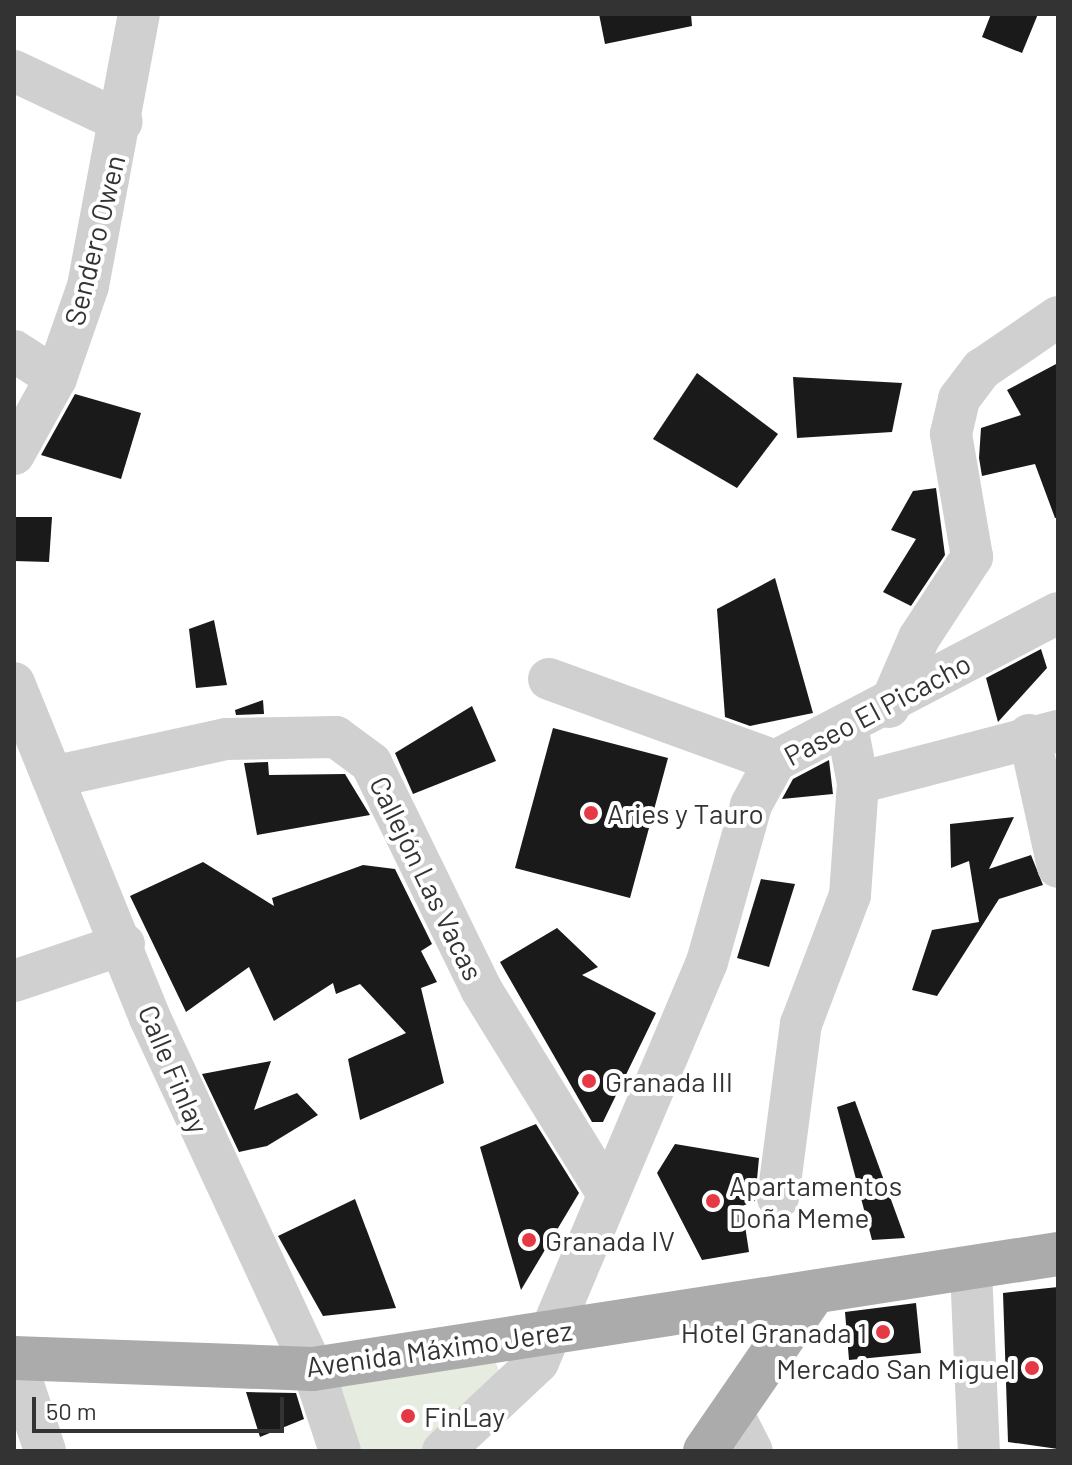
<!DOCTYPE html>
<html>
<head>
<meta charset="utf-8">
<style>
  body { margin:0 }
  #map { position:relative; width:1072px; height:1465px; overflow:hidden; background:#fff; font-family:Barlow,sans-serif }
  div>[style] { position:absolute }
  .green>* { inset:0; background:#e6ecdf }
  .building>* { inset:0; background:#1a1a1a }
  .minor>* { height:42px; margin:-21px; padding:0 21px; transform-origin:21px; border-radius:21px; background:#d0d0d0 }
  .major>* { height:44px; margin:-22px; padding:0 22px; transform-origin:22px; border-radius:22px; background:#ababab }
  .dots>* { width:22px; height:22px; translate:-50% -50%; box-sizing:border-box; border:4px solid #fff; border-radius:50% }
  span { translate:-50% -50%; white-space:nowrap; text-align:center; line-height:1.15; -webkit-text-stroke:8px #fff; paint-order:stroke }
  .street-label { font-size:28px; color:#333 }
  .poi-label { font-size:28px; color:#333 }
  .left { translate:0 -50%; text-align:left }
  .right { translate:-100% -50%; text-align:right }
  .frame { position:absolute; inset:0; border:16px solid #333; pointer-events:none }
  .scale { position:absolute; left:32px; top:1397px; width:252px; height:36px; box-sizing:border-box; border:4px solid #333; border-top:0; padding-left:10px; font-size:24px; line-height:28px; white-space:nowrap; color:#333; -webkit-text-stroke:6px #fff; paint-order:stroke }
</style>
</head>
<body>
<div id="map">
  <div class="green">
    <div style="clip-path:polygon(495px 1361px,502px 1377px,424px 1451px,353px 1451px,332px 1383px)"></div>
  </div>
  <div class="building">
    <div style="clip-path:polygon(599px 14px,691px 14px,692px 26px,605px 44px)"></div>
    <div style="clip-path:polygon(991px 14px,1038px 14px,1022px 53px,982px 37px)"></div>
    <div style="clip-path:polygon(1058px 363px,1058px 518px,1055px 518px,1035px 464px,982px 476px,979px 458px,981px 428px,1021px 415px,1007px 390px)"></div>
    <div style="clip-path:polygon(697px 373px,778px 434px,737px 488px,653px 439px)"></div>
    <div style="clip-path:polygon(793px 377px,902px 383px,892px 432px,797px 438px)"></div>
    <div style="clip-path:polygon(75px 394px,141px 413px,121px 479px,41px 455px)"></div>
    <div style="clip-path:polygon(936px 488px,945px 555px,911px 606px,883px 592px,916px 539px,891px 530px,913px 491px)"></div>
    <div style="clip-path:polygon(14px 517px,52px 517px,49px 562px,14px 561px)"></div>
    <div style="clip-path:polygon(775px 578px,813px 713px,750px 726px,725px 717px,717px 609px)"></div>
    <div style="clip-path:polygon(214px 620px,227px 685px,196px 688px,189px 629px)"></div>
    <div style="clip-path:polygon(1041px 649px,1047px 668px,998px 722px,986px 678px)"></div>
    <div style="clip-path:polygon(263px 700px,264px 714px,236px 715px,235px 710px)"></div>
    <div style="clip-path:polygon(472px 706px,496px 761px,413px 794px,395px 753px)"></div>
    <div style="clip-path:polygon(553px 728px,668px 758px,630px 898px,515px 868px)"></div>
    <div style="clip-path:polygon(829px 760px,833px 794px,782px 799px,793px 779px)"></div>
    <div style="clip-path:polygon(268px 762px,269px 775px,345px 774px,370px 815px,257px 835px,244px 763px)"></div>
    <div style="clip-path:polygon(1014px 817px,989px 869px,1031px 855px,1043px 885px,999px 899px,937px 996px,912px 990px,932px 930px,979px 922px,969px 861px,951px 868px,950px 824px)"></div>
    <div style="clip-path:polygon(203px 862px,274px 906px,272px 898px,363px 865px,395px 869px,432px 944px,421px 951px,437px 982px,421px 988px,444px 1083px,360px 1120px,348px 1059px,406px 1033px,360px 984px,336px 994px,333px 983px,274px 1021px,249px 967px,186px 1012px,130px 896px)"></div>
    <div style="clip-path:polygon(761px 879px,795px 884px,769px 967px,737px 958px)"></div>
    <div style="clip-path:polygon(557px 928px,598px 967px,582px 975px,656px 1013px,603px 1122px,592px 1122px,500px 962px)"></div>
    <div style="clip-path:polygon(271px 1061px,254px 1110px,297px 1093px,318px 1115px,267px 1146px,239px 1152px,202px 1074px)"></div>
    <div style="clip-path:polygon(855px 1101px,905px 1238px,872px 1240px,837px 1107px)"></div>
    <div style="clip-path:polygon(536px 1124px,579px 1193px,521px 1290px,480px 1147px)"></div>
    <div style="clip-path:polygon(675px 1144px,759px 1158px,755px 1201px,742px 1206px,749px 1252px,702px 1260px,657px 1173px)"></div>
    <div style="clip-path:polygon(355px 1199px,396px 1308px,323px 1316px,278px 1236px)"></div>
    <div style="clip-path:polygon(1058px 1287px,1058px 1449px,1008px 1442px,1003px 1293px)"></div>
    <div style="clip-path:polygon(916px 1303px,921px 1353px,849px 1360px,845px 1312px)"></div>
    <div style="clip-path:polygon(246px 1392px,296px 1393px,304px 1419px,260px 1437px)"></div>
  </div>
  <div class="minor">
    <div style="left:14px;top:71px;width:119px;rotate:25.3deg"></div>
    <div style="left:14px;top:351px;width:50px;rotate:32.7deg"></div>
    <div style="left:14px;top:454px;width:87px;rotate:-61.1deg"></div>
    <div style="left:56px;top:378px;width:97px;rotate:-70.8deg"></div>
    <div style="left:88px;top:286px;width:277px;rotate:-79.4deg"></div>
    <div style="left:549px;top:679px;width:240px;rotate:19.9deg"></div>
    <div style="left:14px;top:683px;width:362px;rotate:67.9deg"></div>
    <div style="left:150px;top:1018px;width:387px;rotate:65.1deg"></div>
    <div style="left:313px;top:1369px;width:86px;rotate:71.8deg"></div>
    <div style="left:889px;top:707px;width:75px;rotate:-66.5deg"></div>
    <div style="left:919px;top:638px;width:97px;rotate:-56.8deg"></div>
    <div style="left:972px;top:557px;width:125px;rotate:-99.7deg"></div>
    <div style="left:951px;top:434px;width:36px;rotate:-77deg"></div>
    <div style="left:959px;top:399px;width:38px;rotate:-53deg"></div>
    <div style="left:982px;top:369px;width:92px;rotate:-34.4deg"></div>
    <div style="left:1029px;top:735px;width:135px;rotate:77.6deg"></div>
    <div style="left:52px;top:777px;width:178px;rotate:-12.3deg"></div>
    <div style="left:226px;top:739px;width:110px;rotate:-1deg"></div>
    <div style="left:336px;top:737px;width:44px;rotate:36.6deg"></div>
    <div style="left:371px;top:763px;width:251px;rotate:64deg"></div>
    <div style="left:481px;top:989px;width:240px;rotate:58.3deg"></div>
    <div style="left:858px;top:783px;width:207px;rotate:-14.6deg"></div>
    <div style="left:14px;top:981px;width:116px;rotate:-18.6deg"></div>
    <div style="left:778px;top:1198px;width:176px;rotate:-82.5deg"></div>
    <div style="left:801px;top:1024px;width:138px;rotate:-69.2deg"></div>
    <div style="left:850px;top:895px;width:112px;rotate:-85.9deg"></div>
    <div style="left:858px;top:783px;width:57px;rotate:-101.1deg"></div>
    <div style="left:971px;top:1270px;width:181px;rotate:87.5deg"></div>
    <div style="left:14px;top:1357px;width:99px;rotate:71.7deg"></div>
    <div style="left:734px;top:1416px;width:39px;rotate:63deg"></div>
    <div style="left:443px;top:1451px;width:130px;rotate:-43.1deg"></div>
    <div style="left:538px;top:1362px;width:434px;rotate:-67.1deg"></div>
    <div style="left:707px;top:962px;width:163px;rotate:-74.3deg"></div>
    <div style="left:751px;top:805px;width:50px;rotate:-61.4deg"></div>
    <div style="left:775px;top:761px;width:319px;rotate:-27.6deg"></div>
  </div>
  <div class="major">
    <div style="left:14px;top:1358px;width:299px;rotate:2.1deg"></div>
    <div style="left:313px;top:1369px;width:754px;rotate:-8.78deg"></div>
    <div style="left:705px;top:1451px;width:191px;rotate:-55.5deg"></div>
  </div>
  <div class="dots">
    <div style="left:591px;top:813px;background:#e63946"></div>
    <div style="left:589px;top:1081px;background:#e63946"></div>
    <div style="left:713px;top:1201px;background:#e63946"></div>
    <div style="left:529px;top:1240px;background:#e63946"></div>
    <div style="left:883px;top:1332px;background:#e63946"></div>
    <div style="left:1032px;top:1368px;background:#e63946"></div>
    <div style="left:408px;top:1416px;background:#e63946"></div>
  </div>
  <div class="street-label">
    <span style="left:94px;top:240px;rotate:-76deg">Sendero Owen</span>
    <span style="left:877px;top:709px;rotate:-28deg">Paseo El Picacho</span>
    <span style="left:427px;top:878px;rotate:64deg">Callejón Las Vacas</span>
    <span style="left:174px;top:1069px;rotate:67deg">Calle Finlay</span>
    <span style="left:439px;top:1348px;rotate:-8deg">Avenida Máximo Jerez</span>
  </div>
  <div class="poi-label">
    <span class="left" style="left:607px;top:813px">Aries y Tauro</span>
    <span class="left" style="left:605px;top:1081px">Granada III</span>
    <span class="left" style="left:729px;top:1201px">Apartamentos<br>Doña Meme</span>
    <span class="left" style="left:545px;top:1240px">Granada IV</span>
    <span class="right" style="left:867px;top:1332px">Hotel Granada 1</span>
    <span class="right" style="left:1016px;top:1368px">Mercado San Miguel</span>
    <span class="left" style="left:424px;top:1416px">FinLay</span>
  </div>
  <div class="frame"></div>
  <div class="scale">50 m</div>
</div>
</body>
</html>
